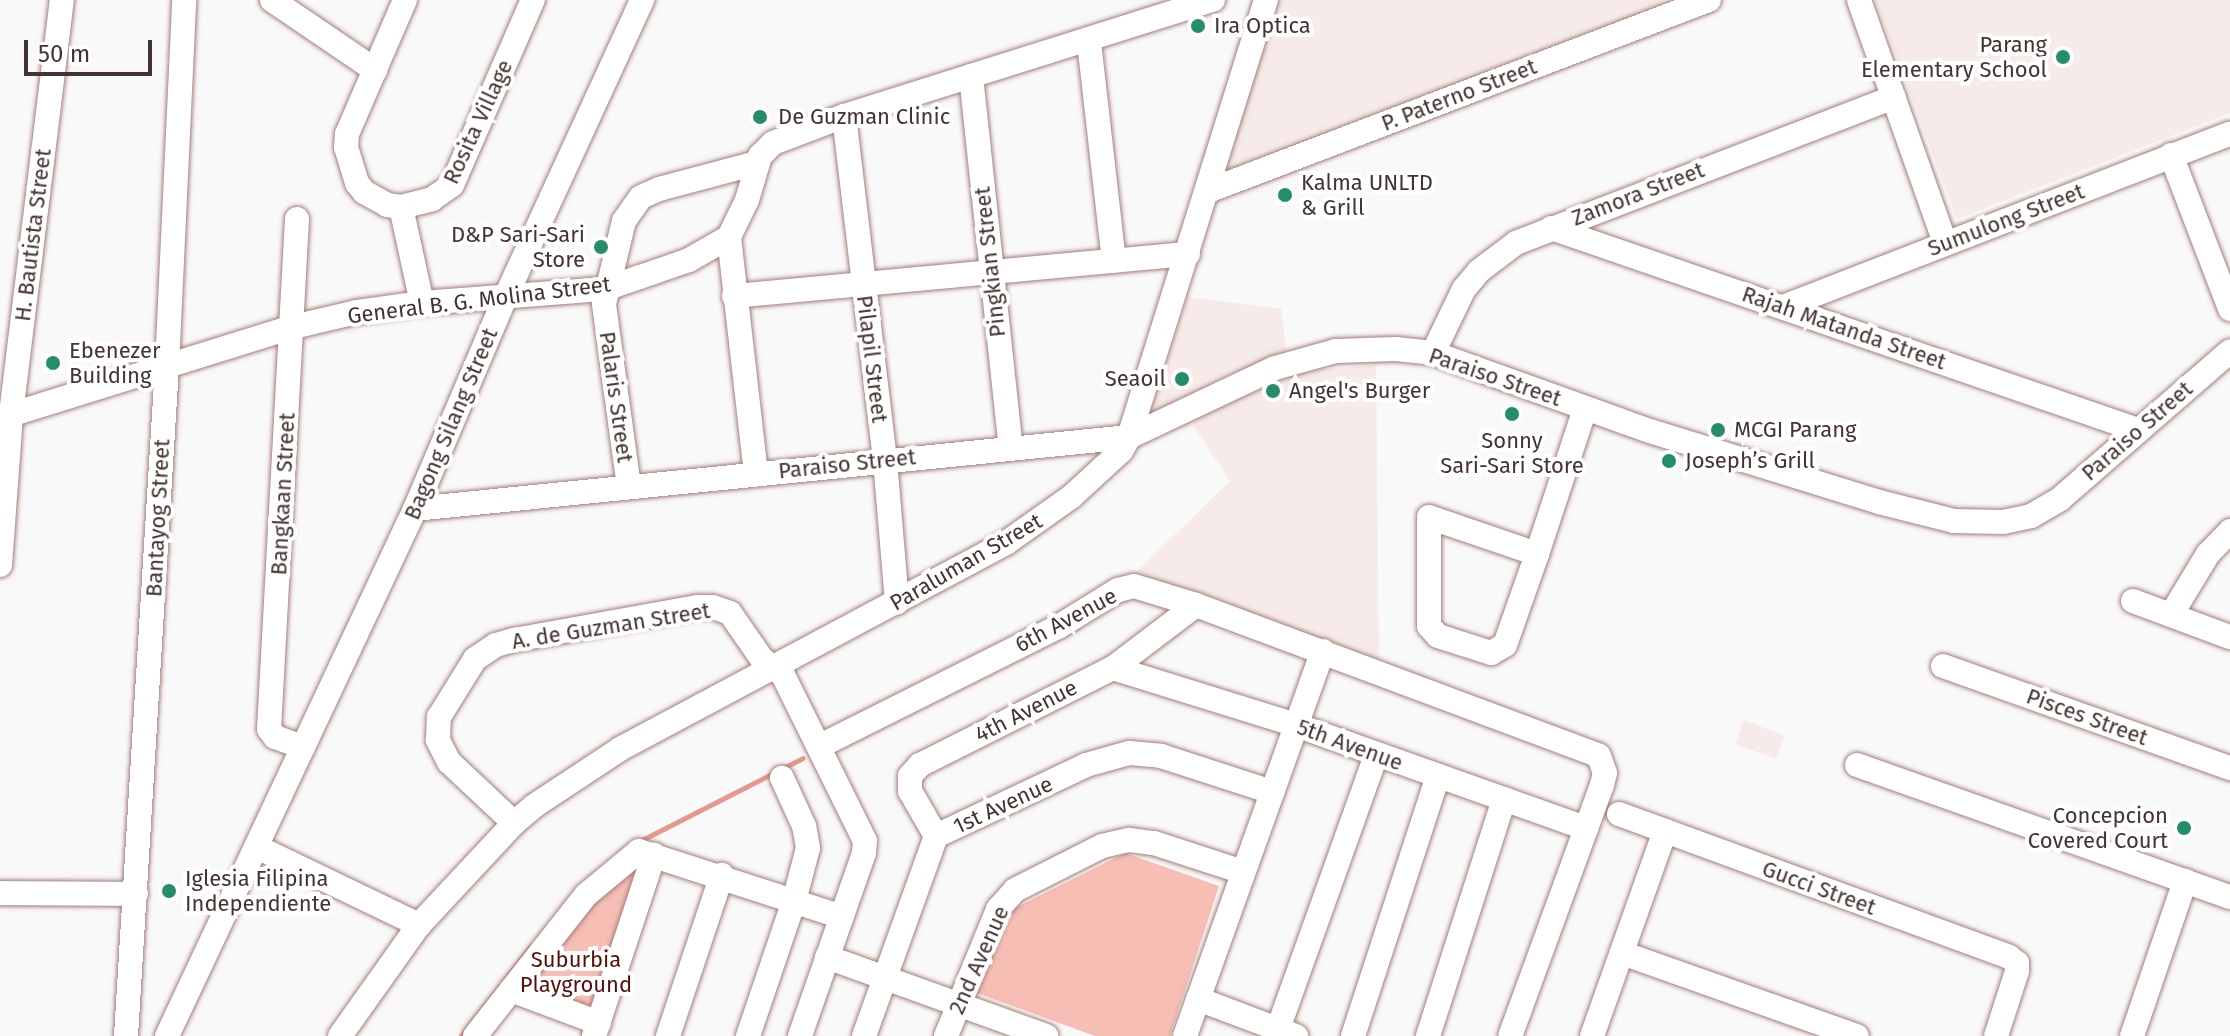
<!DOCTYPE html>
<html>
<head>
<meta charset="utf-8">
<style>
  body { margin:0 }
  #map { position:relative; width:2230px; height:1036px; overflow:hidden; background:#f9f9f9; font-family:"Fira Sans",sans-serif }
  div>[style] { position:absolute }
  .built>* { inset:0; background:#f6ebe9 }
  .green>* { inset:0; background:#f6beb5 }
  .stream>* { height:5px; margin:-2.5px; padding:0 2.5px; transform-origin:2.5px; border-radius:2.5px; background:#e7988c }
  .roads { filter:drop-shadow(0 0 2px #a47d77) drop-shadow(0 0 2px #a47d77) }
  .minor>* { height:24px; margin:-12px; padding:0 12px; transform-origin:12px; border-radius:12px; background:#fff }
  .dots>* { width:22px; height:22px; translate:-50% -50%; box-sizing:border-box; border:4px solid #fff; border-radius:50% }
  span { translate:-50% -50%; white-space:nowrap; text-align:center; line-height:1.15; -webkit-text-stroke:8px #fff; paint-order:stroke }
  .poi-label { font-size:22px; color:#443330 }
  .left { translate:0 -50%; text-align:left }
  .right { translate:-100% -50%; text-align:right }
  .street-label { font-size:22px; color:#443330 }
  .park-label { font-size:22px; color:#56100b }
  .scale { position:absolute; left:24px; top:40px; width:128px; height:36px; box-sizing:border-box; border:4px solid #443330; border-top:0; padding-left:10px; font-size:24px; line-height:28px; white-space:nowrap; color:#443330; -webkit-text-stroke:6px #fff; paint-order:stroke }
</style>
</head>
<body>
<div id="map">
  <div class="built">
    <div style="clip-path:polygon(1275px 0,1663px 0,1665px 7px,1224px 174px)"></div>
    <div style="clip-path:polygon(1875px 0,2230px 0,2230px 113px,1957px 219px)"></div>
    <div style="clip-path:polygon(1188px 297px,1281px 309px,1287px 355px,1239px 370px,1150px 414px)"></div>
    <div style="clip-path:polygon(1376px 365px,1379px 666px,1132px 576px,1230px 481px,1192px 424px,1275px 374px)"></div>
    <div style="clip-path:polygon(1744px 720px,1785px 736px,1776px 759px,1735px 744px)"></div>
  </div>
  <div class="green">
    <div style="clip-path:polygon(1125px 853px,1219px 886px,1170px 1036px,1095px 1036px,977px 993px,1007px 912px)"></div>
    <div style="clip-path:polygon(645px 857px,596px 1018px,521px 988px,605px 885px)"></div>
  </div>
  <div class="stream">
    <div style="left:636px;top:843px;width:187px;rotate:-27deg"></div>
    <div style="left:461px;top:1036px;width:113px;rotate:-52.2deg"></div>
  </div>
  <div class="roads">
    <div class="minor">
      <div style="left:272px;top:0;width:125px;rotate:34.2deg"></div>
      <div style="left:405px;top:0;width:146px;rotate:113.4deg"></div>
      <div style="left:347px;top:134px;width:13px;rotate:94deg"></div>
      <div style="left:346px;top:147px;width:38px;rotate:73deg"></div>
      <div style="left:357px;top:183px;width:11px;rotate:52deg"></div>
      <div style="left:364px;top:192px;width:26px;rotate:29deg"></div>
      <div style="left:387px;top:205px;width:14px;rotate:8deg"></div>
      <div style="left:401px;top:207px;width:32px;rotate:-14deg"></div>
      <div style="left:432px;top:199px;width:24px;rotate:-35deg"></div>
      <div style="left:452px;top:185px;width:202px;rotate:-66.4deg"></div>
      <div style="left:1859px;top:0;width:258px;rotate:70.5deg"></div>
      <div style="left:1089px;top:42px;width:220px;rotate:83.5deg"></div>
      <div style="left:971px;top:76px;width:374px;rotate:83.9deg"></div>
      <div style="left:844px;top:116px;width:346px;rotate:83.2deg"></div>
      <div style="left:885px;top:460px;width:143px;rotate:85.2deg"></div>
      <div style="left:2171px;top:155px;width:165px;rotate:69deg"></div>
      <div style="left:1208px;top:191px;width:536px;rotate:-20.87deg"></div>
      <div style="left:401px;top:207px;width:98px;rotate:77.7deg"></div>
      <div style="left:297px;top:219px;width:511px;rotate:93.14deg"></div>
      <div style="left:269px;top:729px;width:10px;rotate:53deg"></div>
      <div style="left:275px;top:737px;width:30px;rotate:20deg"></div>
      <div style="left:1551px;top:228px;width:621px;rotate:18.99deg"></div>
      <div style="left:729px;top:237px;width:239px;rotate:83.5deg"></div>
      <div style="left:734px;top:296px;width:456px;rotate:-5.3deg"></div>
      <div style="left:1783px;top:307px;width:479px;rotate:-21.2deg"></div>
      <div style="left:1433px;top:353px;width:71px;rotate:-64.2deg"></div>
      <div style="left:1464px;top:289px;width:23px;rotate:-50deg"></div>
      <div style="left:1479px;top:271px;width:46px;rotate:-37.1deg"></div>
      <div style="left:1516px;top:243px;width:405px;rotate:-21.1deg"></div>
      <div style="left:0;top:418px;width:307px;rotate:-17.3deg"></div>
      <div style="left:293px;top:327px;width:66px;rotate:-13.2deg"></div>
      <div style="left:357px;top:312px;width:66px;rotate:-7.9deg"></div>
      <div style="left:422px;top:303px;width:184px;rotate:-4.4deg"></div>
      <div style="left:605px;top:289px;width:37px;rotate:-19deg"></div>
      <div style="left:640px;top:277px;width:52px;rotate:-19.1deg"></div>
      <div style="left:689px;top:260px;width:46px;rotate:-29.9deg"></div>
      <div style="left:729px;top:237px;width:41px;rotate:-64.1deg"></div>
      <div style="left:747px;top:200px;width:46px;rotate:-73.5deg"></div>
      <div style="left:760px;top:156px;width:18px;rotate:-45deg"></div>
      <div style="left:773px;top:143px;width:76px;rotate:-20.8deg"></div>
      <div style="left:844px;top:116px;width:387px;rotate:-17.5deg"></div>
      <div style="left:629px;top:487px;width:185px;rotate:-97.8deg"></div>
      <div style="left:604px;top:304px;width:85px;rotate:-76.5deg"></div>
      <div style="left:624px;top:221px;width:29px;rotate:-55deg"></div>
      <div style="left:641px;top:197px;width:20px;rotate:-24deg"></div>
      <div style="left:659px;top:189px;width:101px;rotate:-14.9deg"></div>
      <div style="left:415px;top:509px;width:718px;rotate:-5.76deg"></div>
      <div style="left:1129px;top:437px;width:161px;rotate:-25.3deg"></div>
      <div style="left:1275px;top:368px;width:63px;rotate:-15.6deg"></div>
      <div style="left:1336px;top:351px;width:60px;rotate:-1.9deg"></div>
      <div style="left:1396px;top:349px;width:37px;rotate:6deg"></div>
      <div style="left:1433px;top:353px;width:231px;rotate:19.8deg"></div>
      <div style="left:1650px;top:431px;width:240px;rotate:17.2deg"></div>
      <div style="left:1879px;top:502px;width:77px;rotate:14.2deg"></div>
      <div style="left:1954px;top:521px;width:49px;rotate:1.2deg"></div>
      <div style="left:2003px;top:522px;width:29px;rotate:-12deg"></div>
      <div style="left:2031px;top:516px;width:34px;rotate:-30deg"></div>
      <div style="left:2060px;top:499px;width:225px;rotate:-41deg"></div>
      <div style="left:1537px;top:554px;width:114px;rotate:-161.1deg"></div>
      <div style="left:1429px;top:517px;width:109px;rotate:90deg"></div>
      <div style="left:1429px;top:626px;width:13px;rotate:48deg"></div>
      <div style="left:1438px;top:636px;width:56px;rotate:17.8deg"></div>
      <div style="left:1491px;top:653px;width:16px;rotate:-30deg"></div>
      <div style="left:1505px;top:645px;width:96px;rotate:-70.6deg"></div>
      <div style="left:1537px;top:554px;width:153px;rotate:-71.7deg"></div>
      <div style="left:0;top:565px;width:151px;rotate:-85.8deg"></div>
      <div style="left:11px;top:414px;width:417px;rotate:-83deg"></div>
      <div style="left:2133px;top:601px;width:103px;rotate:20.4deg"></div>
      <div style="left:2171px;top:615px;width:71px;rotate:-58.8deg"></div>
      <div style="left:2208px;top:554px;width:32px;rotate:-46deg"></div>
      <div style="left:1943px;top:666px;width:305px;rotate:19.6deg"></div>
      <div style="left:1113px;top:668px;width:192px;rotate:17.3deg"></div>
      <div style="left:1296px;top:725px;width:308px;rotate:19.6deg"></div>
      <div style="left:820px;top:746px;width:266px;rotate:-26.6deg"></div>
      <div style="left:1058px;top:627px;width:70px;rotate:-31.7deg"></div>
      <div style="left:1118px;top:590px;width:16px;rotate:-14deg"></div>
      <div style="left:1134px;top:586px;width:65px;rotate:17deg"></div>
      <div style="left:1196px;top:605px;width:430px;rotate:20.5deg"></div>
      <div style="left:1599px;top:756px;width:18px;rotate:71deg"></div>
      <div style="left:1605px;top:773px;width:12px;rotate:104deg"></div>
      <div style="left:1602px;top:785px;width:267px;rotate:110.1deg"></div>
      <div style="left:1857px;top:765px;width:396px;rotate:19.5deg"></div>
      <div style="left:1619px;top:814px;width:415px;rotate:20.1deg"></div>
      <div style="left:2009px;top:957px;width:10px;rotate:37deg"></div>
      <div style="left:2017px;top:963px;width:8px;rotate:90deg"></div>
      <div style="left:2017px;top:971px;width:68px;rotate:107.9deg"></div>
      <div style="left:514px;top:823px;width:89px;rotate:-136.8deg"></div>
      <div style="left:449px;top:762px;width:25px;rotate:-117deg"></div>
      <div style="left:438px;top:740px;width:23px;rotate:-88deg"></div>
      <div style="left:439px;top:717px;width:68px;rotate:-58.2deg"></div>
      <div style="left:475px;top:659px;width:25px;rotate:-34deg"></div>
      <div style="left:496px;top:645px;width:19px;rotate:-16deg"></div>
      <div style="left:514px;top:640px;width:186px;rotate:-10.2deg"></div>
      <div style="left:697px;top:607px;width:16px"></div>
      <div style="left:713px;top:607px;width:18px;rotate:19deg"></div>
      <div style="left:730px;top:613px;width:56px;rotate:55.2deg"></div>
      <div style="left:762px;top:659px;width:26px;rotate:37deg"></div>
      <div style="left:783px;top:675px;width:185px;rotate:63.7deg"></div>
      <div style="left:865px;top:841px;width:12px;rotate:95deg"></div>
      <div style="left:864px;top:853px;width:194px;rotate:109.3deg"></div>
      <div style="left:936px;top:836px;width:52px;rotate:-120deg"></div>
      <div style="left:910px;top:791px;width:15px;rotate:-90deg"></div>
      <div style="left:910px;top:776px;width:15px;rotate:-48deg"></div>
      <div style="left:920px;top:765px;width:216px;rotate:-26.7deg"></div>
      <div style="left:1113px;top:668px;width:104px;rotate:-37.2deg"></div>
      <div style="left:257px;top:847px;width:180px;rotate:25.7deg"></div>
      <div style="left:0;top:893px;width:136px;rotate:0.4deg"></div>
      <div style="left:1622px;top:953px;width:249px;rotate:19.5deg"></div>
      <div style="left:827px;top:957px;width:233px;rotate:19.8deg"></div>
      <div style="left:511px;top:990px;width:94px;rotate:20.6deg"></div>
      <div style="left:1198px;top:999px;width:105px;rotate:20.7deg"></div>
      <div style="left:1278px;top:1029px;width:291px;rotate:-70.3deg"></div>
      <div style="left:126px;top:1036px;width:671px;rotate:-86.5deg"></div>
      <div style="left:167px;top:366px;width:366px;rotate:-87.3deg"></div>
      <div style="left:167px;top:1036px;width:582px;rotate:-64.8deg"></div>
      <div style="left:415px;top:509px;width:232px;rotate:-66.9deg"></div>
      <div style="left:506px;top:296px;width:326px;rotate:-65.3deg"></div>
      <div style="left:340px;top:1036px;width:136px;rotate:-54.6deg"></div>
      <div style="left:419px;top:925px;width:139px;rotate:-47deg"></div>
      <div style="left:514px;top:823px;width:26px;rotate:-40deg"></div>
      <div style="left:534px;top:806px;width:103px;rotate:-33.5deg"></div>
      <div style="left:620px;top:749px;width:438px;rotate:-28.1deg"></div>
      <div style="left:1006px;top:543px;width:80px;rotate:-35.3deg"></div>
      <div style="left:1071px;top:497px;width:68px;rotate:-42.6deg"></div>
      <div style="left:1121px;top:451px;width:16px;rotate:-60deg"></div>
      <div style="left:1129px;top:437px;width:458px;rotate:-72.6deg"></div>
      <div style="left:475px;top:1036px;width:179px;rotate:-51.8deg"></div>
      <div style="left:586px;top:895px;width:69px;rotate:-39.7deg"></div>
      <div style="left:639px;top:851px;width:213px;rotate:18deg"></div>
      <div style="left:594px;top:1036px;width:191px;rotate:-71.7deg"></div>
      <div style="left:668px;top:1036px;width:170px;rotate:-71.5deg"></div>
      <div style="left:748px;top:1036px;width:143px;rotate:-71.2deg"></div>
      <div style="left:794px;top:901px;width:55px;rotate:-75.2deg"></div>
      <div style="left:808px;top:848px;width:22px;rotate:-100deg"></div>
      <div style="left:804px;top:826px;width:53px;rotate:-114.6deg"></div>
      <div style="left:864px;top:1036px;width:213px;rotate:-70.2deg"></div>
      <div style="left:936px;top:836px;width:166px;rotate:-25.3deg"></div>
      <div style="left:1086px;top:765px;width:45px;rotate:-15.6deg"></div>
      <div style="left:1129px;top:753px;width:32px;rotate:5deg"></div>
      <div style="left:1161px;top:756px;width:117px;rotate:18deg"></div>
      <div style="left:946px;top:1036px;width:137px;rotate:-67.7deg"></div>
      <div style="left:998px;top:909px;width:25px;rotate:-48deg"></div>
      <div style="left:1015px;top:890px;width:97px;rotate:-26.8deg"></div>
      <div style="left:1102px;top:846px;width:28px;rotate:-13deg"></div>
      <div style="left:1129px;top:840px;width:25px;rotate:7deg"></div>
      <div style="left:1154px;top:843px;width:94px;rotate:18deg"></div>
      <div style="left:1185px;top:1036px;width:409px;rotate:-70.3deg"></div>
      <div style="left:1353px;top:1036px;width:274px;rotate:-71.9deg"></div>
      <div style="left:1428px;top:1036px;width:249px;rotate:-72.2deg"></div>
      <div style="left:1592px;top:1036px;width:218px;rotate:-70.4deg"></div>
      <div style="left:2132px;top:1036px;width:164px;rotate:-71.1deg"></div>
    </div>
  </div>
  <div class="dots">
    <div style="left:1198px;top:26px;background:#248e6b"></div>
    <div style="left:2063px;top:57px;background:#248e6b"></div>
    <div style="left:760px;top:117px;background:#248e6b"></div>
    <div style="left:1285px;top:195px;background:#248e6b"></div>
    <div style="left:601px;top:247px;background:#248e6b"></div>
    <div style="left:53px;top:363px;background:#248e6b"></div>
    <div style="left:1182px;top:379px;background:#248e6b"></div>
    <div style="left:1273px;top:391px;background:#248e6b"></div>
    <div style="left:1512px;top:414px;background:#248e6b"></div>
    <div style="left:1718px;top:430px;background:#248e6b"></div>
    <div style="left:1669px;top:461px;background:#248e6b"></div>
    <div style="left:2184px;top:828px;background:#248e6b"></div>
    <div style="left:169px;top:891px;background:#248e6b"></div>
  </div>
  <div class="poi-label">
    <span class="left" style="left:1214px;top:26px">Ira Optica</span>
    <span class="right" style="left:2047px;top:57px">Parang<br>Elementary School</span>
    <span class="left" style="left:778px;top:117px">De Guzman Clinic</span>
    <span class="left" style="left:1301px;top:195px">Kalma UNLTD<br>&amp; Grill</span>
    <span class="right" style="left:585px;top:247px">D&amp;P Sari-Sari<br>Store</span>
    <span class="left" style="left:69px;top:363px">Ebenezer<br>Building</span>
    <span class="right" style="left:1166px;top:379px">Seaoil</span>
    <span class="left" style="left:1289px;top:391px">Angel's Burger</span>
    <span class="left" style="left:1734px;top:430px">MCGI Parang</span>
    <span style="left:1512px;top:453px">Sonny<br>Sari-Sari Store</span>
    <span class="left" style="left:1685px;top:461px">Joseph’s Grill</span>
    <span class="right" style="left:2168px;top:828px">Concepcion<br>Covered Court</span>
    <span class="left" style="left:185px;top:891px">Iglesia Filipina<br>Independiente</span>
  </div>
  <div class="street-label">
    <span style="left:1459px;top:95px;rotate:-21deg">P. Paterno Street</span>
    <span style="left:478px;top:122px;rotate:-65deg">Rosita Village</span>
    <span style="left:1638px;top:194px;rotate:-21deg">Zamora Street</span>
    <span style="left:2006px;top:220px;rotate:-21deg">Sumulong Street</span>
    <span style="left:33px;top:235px;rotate:-83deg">H. Bautista Street</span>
    <span style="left:990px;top:262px;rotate:-96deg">Pingkian Street</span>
    <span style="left:479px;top:300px;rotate:-7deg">General B. G. Molina Street</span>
    <span style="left:1844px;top:328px;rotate:19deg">Rajah Matanda Street</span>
    <span style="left:872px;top:359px;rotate:83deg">Pilapil Street</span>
    <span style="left:1495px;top:377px;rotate:19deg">Paraiso Street</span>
    <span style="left:616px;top:397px;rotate:82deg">Palaris Street</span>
    <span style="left:451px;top:424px;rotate:-67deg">Bagong Silang Street</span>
    <span style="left:2137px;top:431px;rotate:-41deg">Paraiso Street</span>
    <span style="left:847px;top:464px;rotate:-6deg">Paraiso Street</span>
    <span style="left:283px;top:494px;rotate:-87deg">Bangkaan Street</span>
    <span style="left:158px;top:518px;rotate:-87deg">Bantayog Street</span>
    <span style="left:966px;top:562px;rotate:-30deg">Paraluman Street</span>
    <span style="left:1066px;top:620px;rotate:-28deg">6th Avenue</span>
    <span style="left:611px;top:626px;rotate:-9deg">A. de Guzman Street</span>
    <span style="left:1026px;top:711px;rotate:-27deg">4th Avenue</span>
    <span style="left:2087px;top:717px;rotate:20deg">Pisces Street</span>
    <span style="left:1350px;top:745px;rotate:20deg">5th Avenue</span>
    <span style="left:1003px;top:805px;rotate:-25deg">1st Avenue</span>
    <span style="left:1819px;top:888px;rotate:20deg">Gucci Street</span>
    <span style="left:979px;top:960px;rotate:-66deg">2nd Avenue</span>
  </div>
  <div class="park-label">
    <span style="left:576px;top:972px">Suburbia<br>Playground</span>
  </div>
  <div class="scale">50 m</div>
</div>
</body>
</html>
